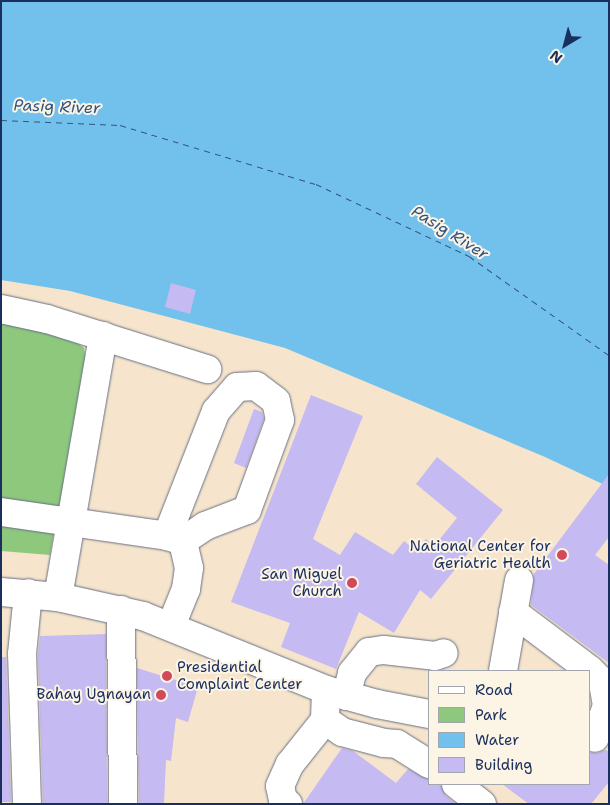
<!DOCTYPE html>
<html>
<head>
<meta charset="utf-8">
<style>
  body { margin:0 }
  #map { position:relative; width:610px; height:805px; overflow:hidden; background:#f6e5cc; font-family:"Shantell Sans",sans-serif }
  div>[style] { position:absolute }
  .green>* { inset:0; background:#8ec87d }
  .water>* { inset:0; background:#72c1ed }
  .ferry>* { height:1px; margin-top:-0.5px; transform-origin:0; background:repeating-linear-gradient(90deg,#315482 0 6px,transparent 0 11px) }
  .building>* { inset:0; background:#c5baf1 }
  .roads { filter:drop-shadow(0 0 1px #686f84) drop-shadow(0 0 1px #686f84) }
  .minor>* { height:28px; margin:-14px; padding:0 14px; transform-origin:14px; border-radius:14px; background:#fff }
  .dots>* { width:14px; height:14px; translate:-50% -50%; box-sizing:border-box; border:2px solid #fcf5e5; border-radius:50% }
  span { translate:-50% -50%; white-space:nowrap; text-align:center; line-height:1.15; -webkit-text-stroke:4px #fcf5e5; paint-order:stroke }
  .poi-label { font-size:15px; color:#1b2f5e }
  .right { translate:-100% -50%; text-align:right }
  .left { translate:0 -50%; text-align:left }
  .water-label { font-size:16px; color:#315482; font-style:italic }
  .frame { position:absolute; inset:0; border:2px solid #1b2f5e; pointer-events:none }
  .legend { position:absolute; left:428px; top:670px; width:162px; height:115px; box-sizing:border-box; background:#fcf5e5; border:1px solid #a2a6af; margin:0; padding:6px 9px; list-style:none; font-size:15px; color:#1b2f5e }
  .legend li { display:flex; align-items:center; gap:10px; height:25px }
  .legend b { width:25px; border:1px solid #a2a6af }
  .north { position:absolute; left:540px; top:20px; width:50px; height:50px; -webkit-text-stroke:4px #fcf5e5; paint-order:stroke; rotate:217deg; font-size:14px; font-weight:700; line-height:20px; text-align:center; color:#1b2f5e }
  .north::after { content:''; display:block; margin:auto; width:18px; height:22px; background:#1b2f5e; clip-path:polygon(50% 0,100% 100%,50% 72%,0 100%) }
</style>
</head>
<body>
<div id="map">
  <div class="green">
    <div style="clip-path:polygon(1px 322px,73px 339px,84px 348px,86px 361px,61px 505px,55px 509px,1px 502px)"></div>
    <div style="clip-path:polygon(1px 520px,54px 531px,50px 555px,1px 551px)"></div>
  </div>
  <div class="water">
    <div style="clip-path:polygon(1px 1px,609px 1px,609px 487px,545px 457px,285px 348px,70px 291px,1px 280px)"></div>
  </div>
  <div class="ferry">
    <div style="left:1px;top:120px;width:119px;rotate:2.4deg"></div>
    <div style="left:120px;top:125px;width:205px;rotate:16.8deg"></div>
    <div style="left:316px;top:184px;width:169px;rotate:25.2deg"></div>
    <div style="left:469px;top:256px;width:171px;rotate:35.3deg"></div>
  </div>
  <div class="building">
    <div style="clip-path:polygon(171px 283px,196px 290px,190px 314px,165px 307px)"></div>
    <div style="clip-path:polygon(311px 395px,363px 416px,313px 539px,340px 555px,355px 532px,393px 555px,404px 541px,416px 551px,426px 539px,434px 546px,457px 518px,416px 484px,437px 457px,503px 510px,431px 599px,420px 590px,394px 633px,359px 612px,336px 669px,281px 647px,290px 623px,231px 602px)"></div>
    <div style="clip-path:polygon(254px 409px,262px 412px,264px 419px,246px 468px,234px 463px)"></div>
    <div style="clip-path:polygon(609px 474px,609px 537px,595px 555px,609px 565px,609px 663px,531px 605px,534px 574px)"></div>
    <div style="clip-path:polygon(106px 634px,107px 804px,43px 804px,38px 655px,40px 636px)"></div>
    <div style="clip-path:polygon(1px 657px,6px 657px,11px 802px,1px 802px)"></div>
    <div style="clip-path:polygon(137px 668px,198px 687px,188px 722px,176px 718px,171px 761px,166px 760px,164px 804px,139px 804px)"></div>
    <div style="clip-path:polygon(342px 748px,353px 751px,396px 783px,408px 769px,429px 780px,429px 784px,440px 784px,446px 796px,456px 804px,303px 804px)"></div>
    <div style="clip-path:polygon(605px 750px,609px 751px,609px 782px,591px 804px,529px 804px,502px 784px,589px 784px,589px 752px,597px 753px)"></div>
  </div>
  <div class="roads">
    <div class="minor">
      <div style="left:1px;top:309px;width:47px;rotate:12.3deg"></div>
      <div style="left:47px;top:319px;width:168px;rotate:17.4deg"></div>
      <div style="left:1px;top:512px;width:168px;rotate:8.2deg"></div>
      <div style="left:167px;top:536px;width:17px;rotate:17deg"></div>
      <div style="left:183px;top:541px;width:27px;rotate:-34deg"></div>
      <div style="left:205px;top:526px;width:45px;rotate:-20.9deg"></div>
      <div style="left:247px;top:510px;width:96px;rotate:-69.9deg"></div>
      <div style="left:280px;top:420px;width:19px;rotate:-102deg"></div>
      <div style="left:276px;top:401px;width:25px;rotate:-143deg"></div>
      <div style="left:256px;top:386px;width:19px;rotate:177deg"></div>
      <div style="left:237px;top:387px;width:32px;rotate:131deg"></div>
      <div style="left:216px;top:411px;width:134px;rotate:111.4deg"></div>
      <div style="left:1px;top:592px;width:57px;rotate:5deg"></div>
      <div style="left:58px;top:597px;width:87px;rotate:12.6deg"></div>
      <div style="left:143px;top:616px;width:197px;rotate:22deg"></div>
      <div style="left:326px;top:690px;width:53px;rotate:15.4deg"></div>
      <div style="left:377px;top:704px;width:53px;rotate:10.9deg"></div>
      <div style="left:58px;top:597px;width:265px;rotate:-80.2deg"></div>
      <div style="left:121px;top:610px;width:194px;rotate:89.4deg"></div>
      <div style="left:513px;top:612px;width:96px;rotate:37deg"></div>
      <div style="left:590px;top:670px;width:18px;rotate:45deg"></div>
      <div style="left:603px;top:683px;width:23px;rotate:80deg"></div>
      <div style="left:607px;top:706px;width:34px;rotate:111deg"></div>
      <div style="left:171px;top:626px;width:40px;rotate:-68deg"></div>
      <div style="left:186px;top:589px;width:21px;rotate:-82deg"></div>
      <div style="left:189px;top:568px;width:28px;rotate:-103deg"></div>
      <div style="left:503px;top:671px;width:92px;rotate:-80deg"></div>
      <div style="left:326px;top:690px;width:30px;rotate:92deg"></div>
      <div style="left:325px;top:720px;width:21px;rotate:35deg"></div>
      <div style="left:342px;top:732px;width:43px;rotate:14.7deg"></div>
      <div style="left:384px;top:743px;width:13px;rotate:4deg"></div>
      <div style="left:397px;top:744px;width:38px;rotate:32deg"></div>
      <div style="left:346px;top:696px;width:24px;rotate:-75deg"></div>
      <div style="left:352px;top:673px;width:27px;rotate:-51deg"></div>
      <div style="left:369px;top:652px;width:15px;rotate:-8deg"></div>
      <div style="left:384px;top:650px;width:51px;rotate:6.7deg"></div>
      <div style="left:435px;top:656px;width:9px;rotate:-18deg"></div>
      <div style="left:456px;top:784px;width:33px;rotate:38deg"></div>
      <div style="left:27px;top:804px;width:150px;rotate:-91.9deg"></div>
      <div style="left:22px;top:654px;width:61px;rotate:-84.4deg"></div>
      <div style="left:288px;top:804px;width:6px;rotate:-141deg"></div>
      <div style="left:283px;top:800px;width:14px;rotate:-102deg"></div>
      <div style="left:280px;top:786px;width:24px;rotate:-66deg"></div>
      <div style="left:290px;top:764px;width:56px;rotate:-51.5deg"></div>
    </div>
  </div>
  <div class="dots">
    <div style="left:562px;top:555px;background:#d1495b"></div>
    <div style="left:352px;top:583px;background:#d1495b"></div>
    <div style="left:167px;top:676px;background:#d1495b"></div>
    <div style="left:161px;top:695px;background:#d1495b"></div>
  </div>
  <div class="poi-label">
    <span class="right" style="left:551px;top:555px">National Center for<br>Geriatric Health</span>
    <span class="right" style="left:342px;top:583px">San Miguel<br>Church</span>
    <span class="left" style="left:177px;top:676px">Presidential<br>Complaint Center</span>
    <span class="right" style="left:151px;top:695px">Bahay Ugnayan</span>
  </div>
  <div class="water-label">
    <span style="left:57px;top:107px;rotate:2deg">Pasig River</span>
    <span style="left:450px;top:233px;rotate:32deg">Pasig River</span>
  </div>
  <div class="frame"></div>
  <ul class="legend">
  <li><b style="height:6px;background:#fff"></b>Road</li>
  <li><b style="height:14px;background:#8ec87d"></b>Park</li>
  <li><b style="height:14px;background:#72c1ed"></b>Water</li>
  <li><b style="height:14px;background:#c5baf1"></b>Building</li>
  </ul>
  <div class="north">N</div>
</div>
</body>
</html>
